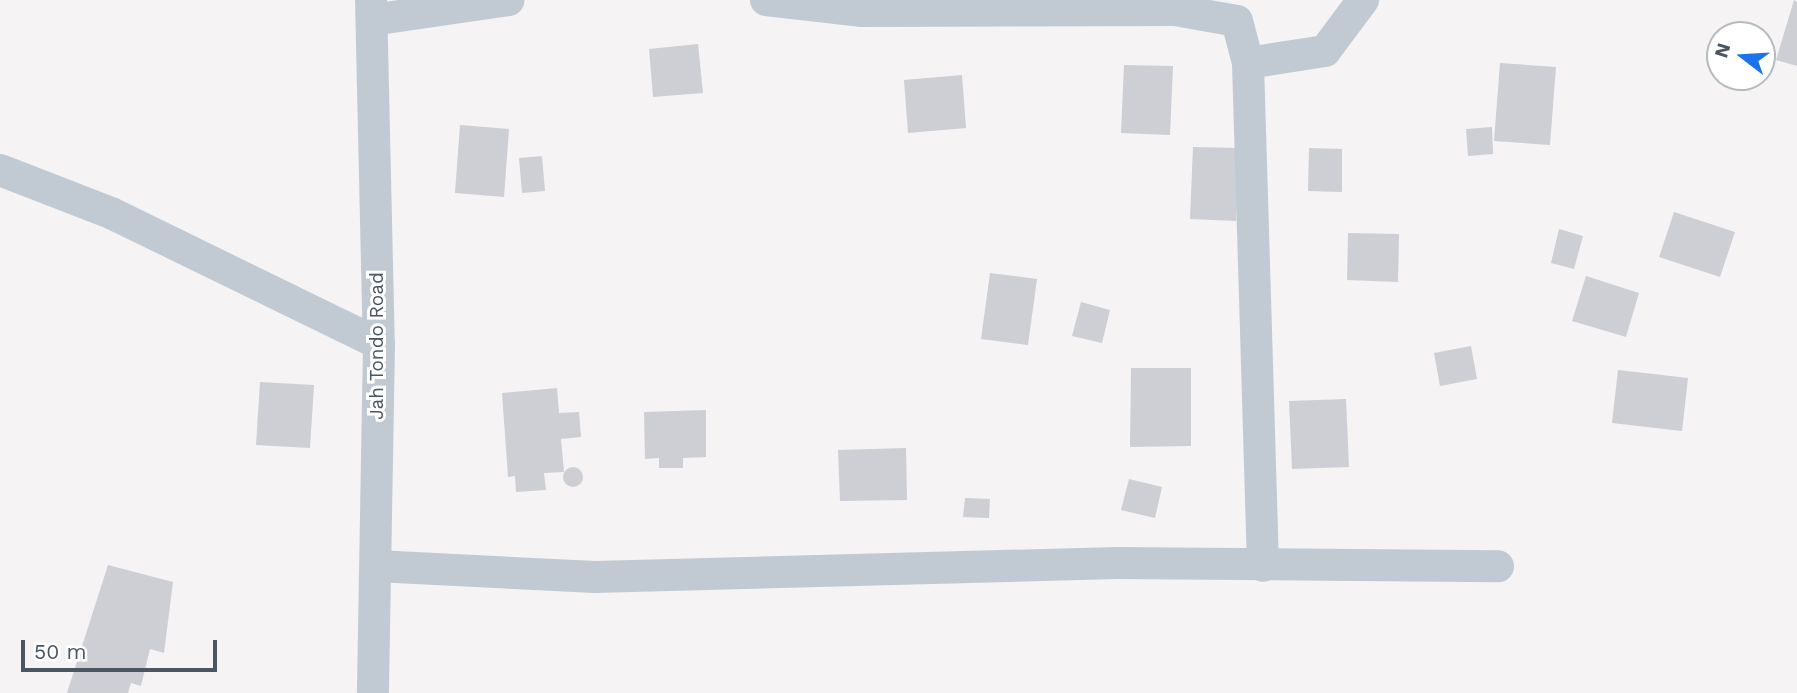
<!DOCTYPE html>
<html>
<head>
<meta charset="utf-8">
<style>
  body { margin:0 }
  #map { position:relative; width:1797px; height:693px; overflow:hidden; background:#f5f3f3; font-family:"Work Sans",sans-serif }
  div>[style] { position:absolute }
  .building>* { inset:0; background:#cdcfd5 }
  .round { border-radius:50% }
  .minor>* { height:32px; margin:-16px; padding:0 16px; transform-origin:16px; border-radius:16px; background:#c1cad2 }
  span { translate:-50% -50%; white-space:nowrap; text-align:center; line-height:1.15; -webkit-text-stroke:6px #fff; paint-order:stroke }
  .street-label { font-size:19px; color:#4a5661 }
  .north { position:absolute; left:1706px; top:21px; width:70px; height:70px; box-sizing:border-box; background:#fff; border:2px solid #b7bbc0; border-radius:50%; rotate:287deg; font-size:19px; font-weight:700; line-height:28px; text-align:center; color:#4a5661 }
  .north::after { content:''; display:block; margin:auto; width:24px; height:32px; background:#1a73e8; clip-path:polygon(50% 0,100% 100%,50% 72%,0 100%) }
  .scale { position:absolute; left:21px; top:640px; width:196px; height:32px; box-sizing:border-box; border:4px solid #4a5661; border-top:0; padding-left:9px; font-size:21px; line-height:24px; white-space:nowrap; color:#4a5661; -webkit-text-stroke:5px #fff; paint-order:stroke }
</style>
</head>
<body>
<div id="map">
  <div class="building">
    <div style="clip-path:polygon(1794px 0,1797px 2px,1797px 66px,1776px 60px)"></div>
    <div style="clip-path:polygon(698px 44px,703px 93px,653px 97px,649px 49px)"></div>
    <div style="clip-path:polygon(1500px 63px,1556px 67px,1550px 145px,1494px 141px)"></div>
    <div style="clip-path:polygon(1124px 65px,1173px 66px,1170px 135px,1121px 133px)"></div>
    <div style="clip-path:polygon(962px 75px,966px 128px,908px 133px,904px 80px)"></div>
    <div style="clip-path:polygon(460px 125px,509px 129px,504px 197px,455px 193px)"></div>
    <div style="clip-path:polygon(1492px 127px,1493px 154px,1468px 156px,1466px 129px)"></div>
    <div style="clip-path:polygon(1193px 147px,1239px 148px,1236px 221px,1190px 219px)"></div>
    <div style="clip-path:polygon(1309px 148px,1342px 149px,1342px 192px,1308px 191px)"></div>
    <div style="clip-path:polygon(542px 156px,545px 191px,522px 193px,519px 158px)"></div>
    <div style="clip-path:polygon(1674px 212px,1735px 232px,1720px 277px,1659px 257px)"></div>
    <div style="clip-path:polygon(1559px 229px,1583px 236px,1574px 269px,1551px 263px)"></div>
    <div style="clip-path:polygon(1348px 233px,1399px 234px,1398px 282px,1347px 280px)"></div>
    <div style="clip-path:polygon(990px 273px,1037px 279px,1028px 345px,981px 339px)"></div>
    <div style="clip-path:polygon(1586px 276px,1639px 293px,1626px 337px,1572px 321px)"></div>
    <div style="clip-path:polygon(1081px 302px,1110px 310px,1102px 343px,1072px 336px)"></div>
    <div style="clip-path:polygon(1471px 346px,1477px 379px,1440px 386px,1434px 353px)"></div>
    <div style="clip-path:polygon(1131px 368px,1191px 368px,1191px 446px,1130px 447px)"></div>
    <div style="clip-path:polygon(1618px 370px,1688px 378px,1682px 431px,1612px 423px)"></div>
    <div style="clip-path:polygon(260px 382px,314px 385px,310px 448px,256px 445px)"></div>
    <div style="clip-path:polygon(557px 388px,559px 413px,579px 412px,581px 437px,561px 439px,564px 472px,544px 473px,546px 490px,516px 492px,515px 476px,508px 477px,502px 393px)"></div>
    <div style="clip-path:polygon(1346px 399px,1349px 467px,1292px 469px,1289px 401px)"></div>
    <div style="clip-path:polygon(706px 410px,706px 457px,683px 458px,683px 468px,659px 468px,659px 458px,645px 459px,644px 412px)"></div>
    <div style="clip-path:polygon(906px 448px,907px 500px,840px 501px,838px 450px)"></div>
    <div class="round" style="left:563px;top:467px;width:20px;height:20px"></div>
    <div style="clip-path:polygon(1129px 479px,1162px 487px,1155px 518px,1121px 510px)"></div>
    <div style="clip-path:polygon(965px 498px,990px 499px,989px 518px,963px 517px)"></div>
    <div style="clip-path:polygon(108px 565px,173px 582px,164px 653px,150px 649px,141px 686px,131px 683px,128px 693px,67px 693px)"></div>
  </div>
  <div class="minor">
    <div style="left:371px;top:0;width:344px;rotate:88.7deg"></div>
    <div style="left:379px;top:344px;width:349px;rotate:91deg"></div>
    <div style="left:766px;top:0;width:97px;rotate:6.5deg"></div>
    <div style="left:862px;top:11px;width:313px;rotate:-0.2deg"></div>
    <div style="left:1175px;top:10px;width:63px;rotate:10.1deg"></div>
    <div style="left:1237px;top:21px;width:43px;rotate:75.3deg"></div>
    <div style="left:1248px;top:63px;width:78px;rotate:-8.9deg"></div>
    <div style="left:1325px;top:51px;width:64px;rotate:-53.3deg"></div>
    <div style="left:372px;top:20px;width:138px;rotate:-8.3deg"></div>
    <div style="left:1248px;top:63px;width:503px;rotate:88.29deg"></div>
    <div style="left:0;top:170px;width:119px;rotate:21.2deg"></div>
    <div style="left:111px;top:213px;width:298px;rotate:26deg"></div>
    <div style="left:376px;top:566px;width:219px;rotate:2.9deg"></div>
    <div style="left:595px;top:577px;width:522px;rotate:-1.54deg"></div>
    <div style="left:1117px;top:563px;width:381px;rotate:0.5deg"></div>
  </div>
  <div class="street-label">
    <span style="left:377px;top:346px;rotate:-90deg">Jah Tondo Road</span>
  </div>
  <div class="north">N</div>
  <div class="scale">50 m</div>
</div>
</body>
</html>
